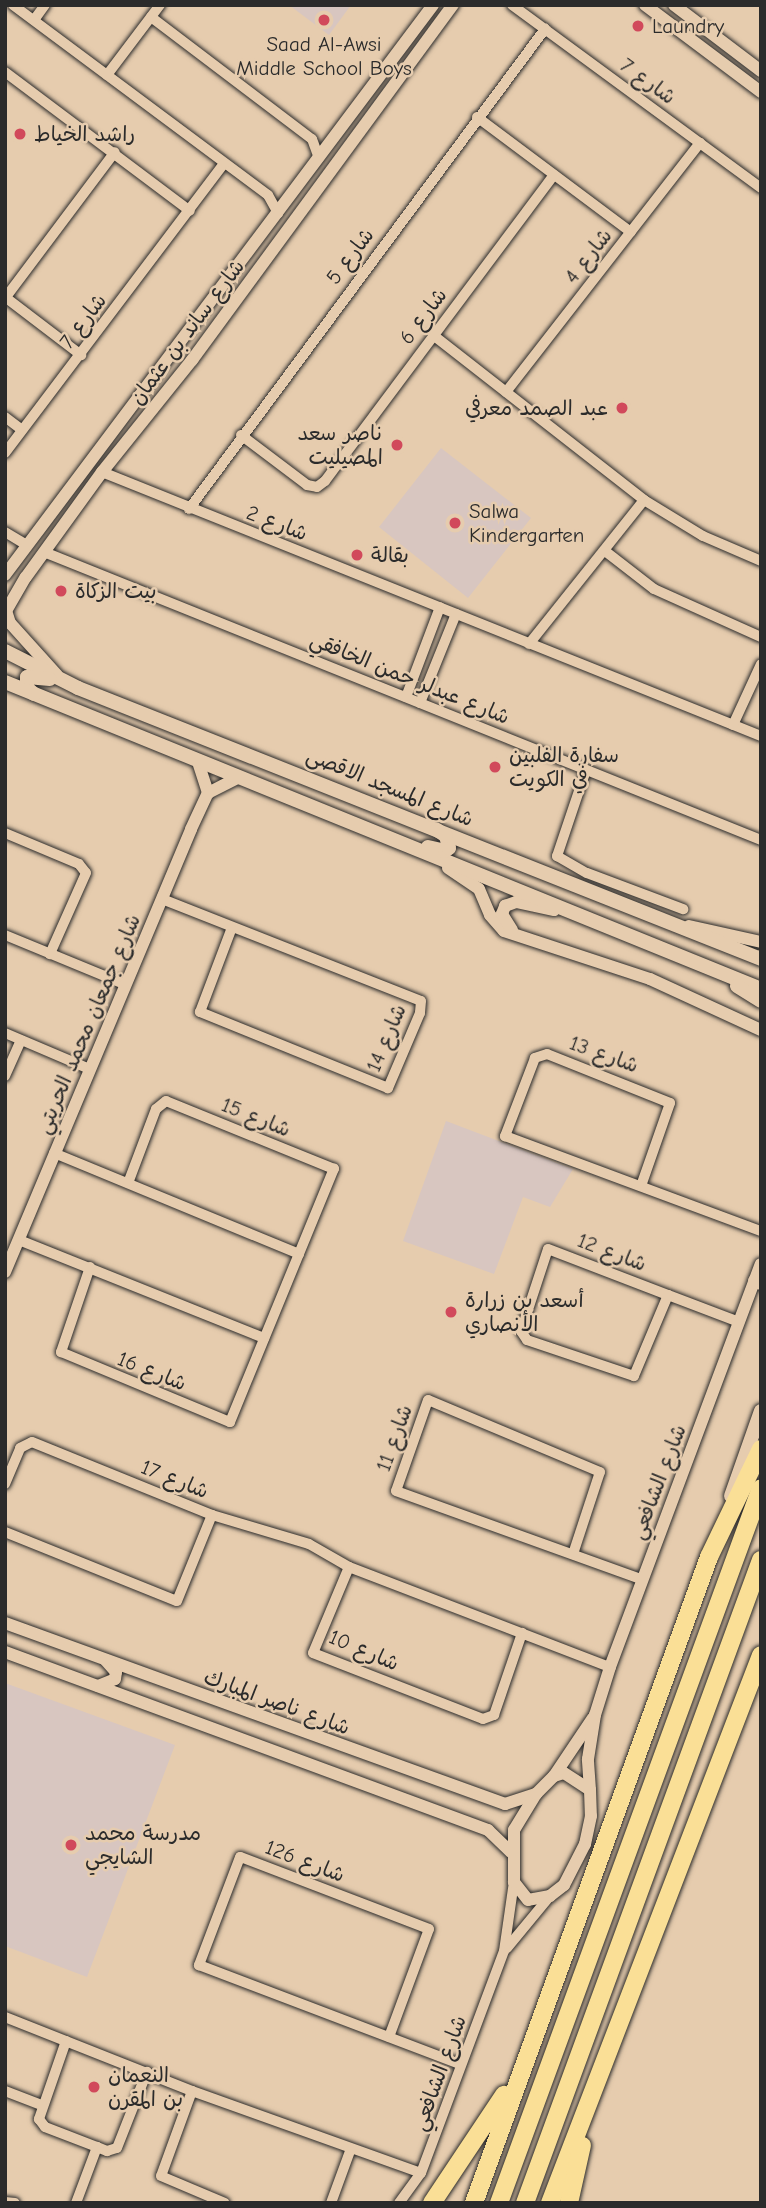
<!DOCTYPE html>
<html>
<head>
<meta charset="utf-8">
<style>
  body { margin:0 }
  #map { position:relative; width:766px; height:2208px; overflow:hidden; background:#e6ccae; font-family:"Comic Neue","Playpen Sans Arabic",sans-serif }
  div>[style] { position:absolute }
  .built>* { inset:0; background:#d8c6c0 }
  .roads { filter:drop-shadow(0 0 2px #2b2b2b) drop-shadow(0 0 2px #2b2b2b) }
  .minor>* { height:10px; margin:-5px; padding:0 5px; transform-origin:5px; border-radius:5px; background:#e6ccae }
  .tertiary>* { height:12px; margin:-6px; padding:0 6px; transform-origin:6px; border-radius:6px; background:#e6ccae }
  .secondary>* { height:14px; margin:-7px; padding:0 7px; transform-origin:7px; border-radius:7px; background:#e6ccae }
  .motorway>* { height:18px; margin:-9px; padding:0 9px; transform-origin:9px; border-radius:9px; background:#fadf96 }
  .dots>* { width:19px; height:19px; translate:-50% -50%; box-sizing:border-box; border:4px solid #e6ccae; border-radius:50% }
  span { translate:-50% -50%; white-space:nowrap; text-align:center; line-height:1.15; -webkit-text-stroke:5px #e6ccae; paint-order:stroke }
  .poi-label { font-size:21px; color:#2b2b2b }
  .left { translate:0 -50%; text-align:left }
  .right { translate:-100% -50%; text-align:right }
  .street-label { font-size:21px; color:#2b2b2b }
  .frame { position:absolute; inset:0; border:7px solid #2b2b2b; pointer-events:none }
</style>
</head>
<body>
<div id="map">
  <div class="built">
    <div style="clip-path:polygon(289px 5px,351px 5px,329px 35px)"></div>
    <div style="clip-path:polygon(441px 448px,531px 518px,468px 598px,379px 527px)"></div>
    <div style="clip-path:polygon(446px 1121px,573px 1169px,550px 1207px,523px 1197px,494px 1274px,403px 1241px)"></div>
    <div style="clip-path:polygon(5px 1683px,175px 1745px,87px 1977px,5px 1946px)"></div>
  </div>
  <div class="roads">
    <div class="minor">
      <div style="left:13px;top:5px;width:318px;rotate:36.7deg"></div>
      <div style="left:268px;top:195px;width:21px;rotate:61deg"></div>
      <div style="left:512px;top:5px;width:309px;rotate:36.3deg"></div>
      <div style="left:151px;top:17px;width:202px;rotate:37.2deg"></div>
      <div style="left:312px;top:139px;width:20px;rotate:70deg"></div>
      <div style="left:34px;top:20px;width:19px;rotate:-54deg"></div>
      <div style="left:5px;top:72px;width:231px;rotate:36.9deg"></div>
      <div style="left:107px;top:75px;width:88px;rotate:-52.9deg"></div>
      <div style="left:477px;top:117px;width:192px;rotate:36.8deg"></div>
      <div style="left:5px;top:297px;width:96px;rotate:37.3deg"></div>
      <div style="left:6px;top:297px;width:181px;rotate:-53.1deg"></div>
      <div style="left:433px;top:335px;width:268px;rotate:38deg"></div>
      <div style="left:644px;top:500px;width:69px;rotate:31.4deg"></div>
      <div style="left:703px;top:536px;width:63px;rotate:23.3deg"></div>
      <div style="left:506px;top:392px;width:316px;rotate:-52.1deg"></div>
      <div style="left:5px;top:417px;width:21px;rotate:37deg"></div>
      <div style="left:241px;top:435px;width:83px;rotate:37.1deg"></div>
      <div style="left:307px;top:485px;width:10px;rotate:11deg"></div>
      <div style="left:317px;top:487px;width:10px;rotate:-37deg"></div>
      <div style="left:325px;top:481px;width:382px;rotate:-53.2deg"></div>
      <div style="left:5px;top:453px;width:363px;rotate:-52.9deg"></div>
      <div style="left:102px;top:472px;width:710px;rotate:21.83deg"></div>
      <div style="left:189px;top:509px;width:598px;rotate:-53.44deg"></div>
      <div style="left:5px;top:532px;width:26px;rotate:31deg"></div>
      <div style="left:605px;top:551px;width:62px;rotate:37.8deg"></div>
      <div style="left:654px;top:589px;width:117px;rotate:24.2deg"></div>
      <div style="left:44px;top:552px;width:773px;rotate:21.88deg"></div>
      <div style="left:529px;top:644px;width:184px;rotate:-51.4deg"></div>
      <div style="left:406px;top:697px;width:96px;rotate:-69.3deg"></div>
      <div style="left:420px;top:703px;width:96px;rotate:-68deg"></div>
      <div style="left:733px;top:725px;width:67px;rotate:-65.3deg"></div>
      <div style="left:586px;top:770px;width:91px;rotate:108.6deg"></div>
      <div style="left:557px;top:856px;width:34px;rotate:30deg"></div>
      <div style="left:587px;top:873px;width:103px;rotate:20.6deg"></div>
      <div style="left:5px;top:833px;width:80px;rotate:22.7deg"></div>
      <div style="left:79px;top:864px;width:11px;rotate:52deg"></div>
      <div style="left:86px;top:873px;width:89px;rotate:114deg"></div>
      <div style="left:162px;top:899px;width:278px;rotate:21.5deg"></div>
      <div style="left:421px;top:1001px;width:12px;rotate:95deg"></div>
      <div style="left:420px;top:1013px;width:82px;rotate:113.1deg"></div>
      <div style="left:388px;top:1088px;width:203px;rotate:-158deg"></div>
      <div style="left:200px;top:1012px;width:88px;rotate:-69.3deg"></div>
      <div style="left:5px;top:935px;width:129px;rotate:22.4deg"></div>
      <div style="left:5px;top:1033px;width:89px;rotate:23.1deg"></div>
      <div style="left:5px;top:1076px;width:39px;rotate:-66deg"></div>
      <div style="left:54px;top:1153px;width:265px;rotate:22.4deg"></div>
      <div style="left:641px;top:1186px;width:88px;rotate:-70.7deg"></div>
      <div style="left:670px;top:1103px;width:132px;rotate:-158.3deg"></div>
      <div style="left:547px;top:1054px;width:13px;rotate:162deg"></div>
      <div style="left:535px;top:1058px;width:84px;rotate:111deg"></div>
      <div style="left:505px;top:1136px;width:273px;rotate:20.4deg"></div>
      <div style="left:19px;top:1240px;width:264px;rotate:21.8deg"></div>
      <div style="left:90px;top:1267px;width:90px;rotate:108.8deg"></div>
      <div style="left:61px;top:1352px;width:183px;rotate:22.5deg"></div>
      <div style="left:230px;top:1422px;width:274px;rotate:-67.7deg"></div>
      <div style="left:334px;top:1169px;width:181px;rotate:-158deg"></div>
      <div style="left:166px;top:1101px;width:13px;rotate:141deg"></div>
      <div style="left:156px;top:1109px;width:79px;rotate:110.7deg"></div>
      <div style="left:668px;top:1295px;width:88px;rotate:112.8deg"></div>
      <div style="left:634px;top:1376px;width:113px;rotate:-161.4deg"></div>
      <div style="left:527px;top:1340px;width:11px;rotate:-124deg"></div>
      <div style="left:521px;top:1331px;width:86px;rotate:-71.8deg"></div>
      <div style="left:548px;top:1249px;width:129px;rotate:21deg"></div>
      <div style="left:668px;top:1295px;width:76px;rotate:20.8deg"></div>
      <div style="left:5px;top:1484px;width:39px;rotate:-67deg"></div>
      <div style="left:20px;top:1448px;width:13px;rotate:-27deg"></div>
      <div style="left:32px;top:1442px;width:194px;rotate:22.1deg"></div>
      <div style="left:212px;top:1515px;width:101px;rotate:16.6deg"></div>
      <div style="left:309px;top:1544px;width:46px;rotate:29.9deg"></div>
      <div style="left:349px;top:1567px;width:280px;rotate:21deg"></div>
      <div style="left:5px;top:1532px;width:185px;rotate:21.9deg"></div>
      <div style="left:177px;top:1601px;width:93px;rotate:-67.9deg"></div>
      <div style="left:573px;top:1554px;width:86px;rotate:-71.8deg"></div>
      <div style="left:600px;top:1472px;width:186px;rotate:-157.3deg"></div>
      <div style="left:428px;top:1400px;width:96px;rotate:109.4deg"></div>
      <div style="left:396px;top:1491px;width:260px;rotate:19.8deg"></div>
      <div style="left:349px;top:1567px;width:93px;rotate:112.7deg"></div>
      <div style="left:313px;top:1653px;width:182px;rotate:21.2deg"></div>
      <div style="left:483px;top:1719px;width:12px;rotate:-20deg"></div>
      <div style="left:494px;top:1715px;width:87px;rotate:-71.1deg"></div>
      <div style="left:507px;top:1948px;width:67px;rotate:-50.4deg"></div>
      <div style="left:5px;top:2017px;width:201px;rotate:21.6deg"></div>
      <div style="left:192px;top:2091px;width:243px;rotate:19.7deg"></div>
      <div style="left:389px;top:2037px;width:115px;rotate:-69.7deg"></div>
      <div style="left:429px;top:1929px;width:202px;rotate:-159.1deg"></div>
      <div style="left:240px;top:1857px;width:116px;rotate:110.8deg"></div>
      <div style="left:199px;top:1965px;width:279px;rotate:20.8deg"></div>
      <div style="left:66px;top:2041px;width:83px;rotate:109.1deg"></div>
      <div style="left:39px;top:2119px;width:10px;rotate:53deg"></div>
      <div style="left:45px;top:2127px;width:56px;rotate:21deg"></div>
      <div style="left:97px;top:2147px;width:11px;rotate:22deg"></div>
      <div style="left:107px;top:2151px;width:10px;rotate:-17deg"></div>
      <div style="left:117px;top:2148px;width:82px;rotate:-68.5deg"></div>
      <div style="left:5px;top:2091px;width:39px;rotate:21deg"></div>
      <div style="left:192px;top:2091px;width:90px;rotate:110deg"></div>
      <div style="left:161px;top:2176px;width:69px;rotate:22.9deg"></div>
      <div style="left:5px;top:2202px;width:10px;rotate:6deg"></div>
      <div style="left:76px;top:2203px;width:60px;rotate:-69.4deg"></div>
      <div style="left:331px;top:2203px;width:55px;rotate:-69.9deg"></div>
      <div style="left:399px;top:2203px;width:37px;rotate:-54deg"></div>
      <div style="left:421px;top:2173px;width:237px;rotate:-69.5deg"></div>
      <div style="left:504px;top:1951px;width:70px;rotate:-81.8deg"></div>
    </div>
    <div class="tertiary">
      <div style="left:645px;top:5px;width:145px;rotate:36.9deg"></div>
      <div style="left:674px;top:5px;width:109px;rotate:37.2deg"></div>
      <div style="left:5px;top:575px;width:713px;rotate:-53.1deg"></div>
      <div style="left:57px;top:675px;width:70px;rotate:-132.1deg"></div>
      <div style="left:10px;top:623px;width:13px;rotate:-108deg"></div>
      <div style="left:6px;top:611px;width:39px;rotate:-60deg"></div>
      <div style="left:26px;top:577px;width:130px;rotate:-54.1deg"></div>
      <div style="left:102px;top:472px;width:144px;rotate:-51.2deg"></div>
      <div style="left:192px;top:360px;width:441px;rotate:-53.7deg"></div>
      <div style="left:198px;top:762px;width:33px;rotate:72deg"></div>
      <div style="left:448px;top:868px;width:37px;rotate:34deg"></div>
      <div style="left:479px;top:889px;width:28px;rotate:67deg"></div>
      <div style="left:490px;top:915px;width:21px;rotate:49deg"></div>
      <div style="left:504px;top:931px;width:154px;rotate:18.2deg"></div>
      <div style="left:650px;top:979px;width:122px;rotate:24.7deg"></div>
      <div style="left:689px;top:926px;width:74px;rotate:12.5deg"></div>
      <div style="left:512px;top:930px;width:19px;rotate:-122deg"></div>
      <div style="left:502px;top:914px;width:9px;rotate:-69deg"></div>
      <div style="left:505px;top:906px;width:12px;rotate:-20deg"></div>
      <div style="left:516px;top:902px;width:39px;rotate:12deg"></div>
      <div style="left:5px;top:1272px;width:480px;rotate:-67.2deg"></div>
      <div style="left:191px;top:829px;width:40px;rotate:-65deg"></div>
      <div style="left:208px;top:793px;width:31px;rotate:-27deg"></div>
      <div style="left:5px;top:1623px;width:532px;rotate:19.9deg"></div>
      <div style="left:505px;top:1804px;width:33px;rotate:-18deg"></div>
      <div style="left:5px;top:1652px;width:515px;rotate:20.23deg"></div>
      <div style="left:488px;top:1830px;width:32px;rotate:44deg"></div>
      <div style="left:98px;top:1686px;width:18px;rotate:-22deg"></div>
      <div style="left:115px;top:1679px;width:7px;rotate:-82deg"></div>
      <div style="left:116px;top:1672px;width:15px;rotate:-132deg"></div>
      <div style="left:564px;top:1773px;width:31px;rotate:33deg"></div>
      <div style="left:590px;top:1790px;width:26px;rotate:88deg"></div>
      <div style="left:591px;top:1816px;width:29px;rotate:102deg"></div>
      <div style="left:585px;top:1844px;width:46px;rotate:117.1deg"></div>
      <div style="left:564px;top:1885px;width:18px;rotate:142deg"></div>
      <div style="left:550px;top:1896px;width:22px;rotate:170deg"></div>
      <div style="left:528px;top:1900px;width:23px;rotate:-128deg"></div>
      <div style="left:514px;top:1882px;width:52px;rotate:-90deg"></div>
      <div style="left:514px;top:1830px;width:42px;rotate:-58.6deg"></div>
      <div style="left:536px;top:1794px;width:25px;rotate:-45deg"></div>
      <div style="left:554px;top:1776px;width:10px;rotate:-17deg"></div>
      <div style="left:554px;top:1776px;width:70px;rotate:-56.1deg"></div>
      <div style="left:590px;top:1790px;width:31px;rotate:-94deg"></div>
      <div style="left:588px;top:1759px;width:45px;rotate:-81deg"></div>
      <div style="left:595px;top:1715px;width:50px;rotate:-72.6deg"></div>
      <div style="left:610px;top:1667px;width:430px;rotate:-69.5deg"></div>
    </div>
    <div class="secondary">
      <div style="left:5px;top:651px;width:82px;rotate:26.9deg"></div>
      <div style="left:78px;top:688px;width:735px;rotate:21.64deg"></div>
      <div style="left:5px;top:682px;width:816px;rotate:22.1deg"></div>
      <div style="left:34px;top:694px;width:9px;rotate:-139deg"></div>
      <div style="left:27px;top:688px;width:11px;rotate:-90deg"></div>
      <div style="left:27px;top:677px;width:23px;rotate:5deg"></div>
      <div style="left:428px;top:847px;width:17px;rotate:13deg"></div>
      <div style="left:445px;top:851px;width:5px;rotate:-37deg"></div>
      <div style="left:449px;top:848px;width:12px;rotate:-104deg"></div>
      <div style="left:446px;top:836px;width:11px;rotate:-146deg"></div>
      <div style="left:737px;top:986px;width:28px;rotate:32deg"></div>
      <div style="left:755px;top:1281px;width:6px;rotate:18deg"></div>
      <div style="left:731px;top:1496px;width:90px;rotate:-70.6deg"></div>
    </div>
    <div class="motorway">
      <div style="left:432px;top:2203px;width:130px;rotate:-56.3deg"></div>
      <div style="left:474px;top:2203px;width:687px;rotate:-70.01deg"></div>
      <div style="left:709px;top:1557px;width:120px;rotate:-64.3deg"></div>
      <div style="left:499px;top:2203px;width:761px;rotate:-69.88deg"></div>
      <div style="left:525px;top:2203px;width:685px;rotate:-69.85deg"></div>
      <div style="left:550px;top:2203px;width:587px;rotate:-68.94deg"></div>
      <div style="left:569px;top:2203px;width:59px;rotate:-77.4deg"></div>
    </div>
  </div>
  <div class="dots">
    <div style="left:324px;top:20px;background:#d1495b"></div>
    <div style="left:638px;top:26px;background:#d1495b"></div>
    <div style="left:20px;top:134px;background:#d1495b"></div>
    <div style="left:622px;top:408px;background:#d1495b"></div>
    <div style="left:397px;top:445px;background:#d1495b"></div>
    <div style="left:455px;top:523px;background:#d1495b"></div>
    <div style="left:357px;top:555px;background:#d1495b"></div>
    <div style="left:61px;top:591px;background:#d1495b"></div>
    <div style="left:495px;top:767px;background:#d1495b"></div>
    <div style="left:451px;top:1312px;background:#d1495b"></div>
    <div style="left:71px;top:1845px;background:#d1495b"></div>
    <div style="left:94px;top:2087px;background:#d1495b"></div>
  </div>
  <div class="poi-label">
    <span class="left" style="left:652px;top:26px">Laundry</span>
    <span style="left:324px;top:56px">Saad Al-Awsi<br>Middle School Boys</span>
    <span class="left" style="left:34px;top:134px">راشد الخياط</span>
    <span class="right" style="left:608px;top:408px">عبد الصمد معرفي</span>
    <span class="right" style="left:383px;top:445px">ناصر سعد<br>المصيليت</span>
    <span class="left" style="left:469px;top:523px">Salwa<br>Kindergarten</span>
    <span class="left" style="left:371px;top:555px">بقالة</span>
    <span class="left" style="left:75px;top:591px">بيت الزكاة</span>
    <span class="left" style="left:509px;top:767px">سفارة الفلبين<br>في الكويت</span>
    <span class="left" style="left:465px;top:1312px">أسعد بن زرارة<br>الأنصاري</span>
    <span class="left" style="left:85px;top:1845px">مدرسة محمد<br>الشايجي</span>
    <span class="left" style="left:108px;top:2087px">النعمان<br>بن المقرن</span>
  </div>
  <div class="street-label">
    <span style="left:648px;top:81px;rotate:36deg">شارع 7</span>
    <span style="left:350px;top:256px;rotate:-53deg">شارع 5</span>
    <span style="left:588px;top:256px;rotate:-52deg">شارع 4</span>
    <span style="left:423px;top:316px;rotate:-53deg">شارع 6</span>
    <span style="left:83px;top:321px;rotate:-53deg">شارع 7</span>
    <span style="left:187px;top:332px;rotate:-53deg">شارع ساند بن عثمان</span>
    <span style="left:277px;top:523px;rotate:21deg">شارع 2</span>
    <span style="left:410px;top:678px;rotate:22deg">شارع عبدلر حمن الخافقي</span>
    <span style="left:390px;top:787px;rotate:22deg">شارع المسجد الاقصى</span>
    <span style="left:88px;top:1024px;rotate:-67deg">شارع جمعان محمد الحريتي</span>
    <span style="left:386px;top:1038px;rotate:-67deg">شارع 14</span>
    <span style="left:604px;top:1054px;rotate:20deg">شارع 13</span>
    <span style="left:256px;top:1117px;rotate:22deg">شارع 15</span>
    <span style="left:612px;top:1252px;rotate:21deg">شارع 12</span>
    <span style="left:152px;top:1371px;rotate:22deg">شارع 16</span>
    <span style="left:394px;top:1438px;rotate:-70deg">شارع 11</span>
    <span style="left:175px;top:1479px;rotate:22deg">شارع 17</span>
    <span style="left:658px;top:1482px;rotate:-69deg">شارع الشافعي</span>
    <span style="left:364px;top:1650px;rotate:23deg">شارع 10</span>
    <span style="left:277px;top:1702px;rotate:20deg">شارع ناصر المبارك</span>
    <span style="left:305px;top:1861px;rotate:21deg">شارع 126</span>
    <span style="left:439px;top:2073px;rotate:-70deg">شارع الشافعي</span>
  </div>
  <div class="frame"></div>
</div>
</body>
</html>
